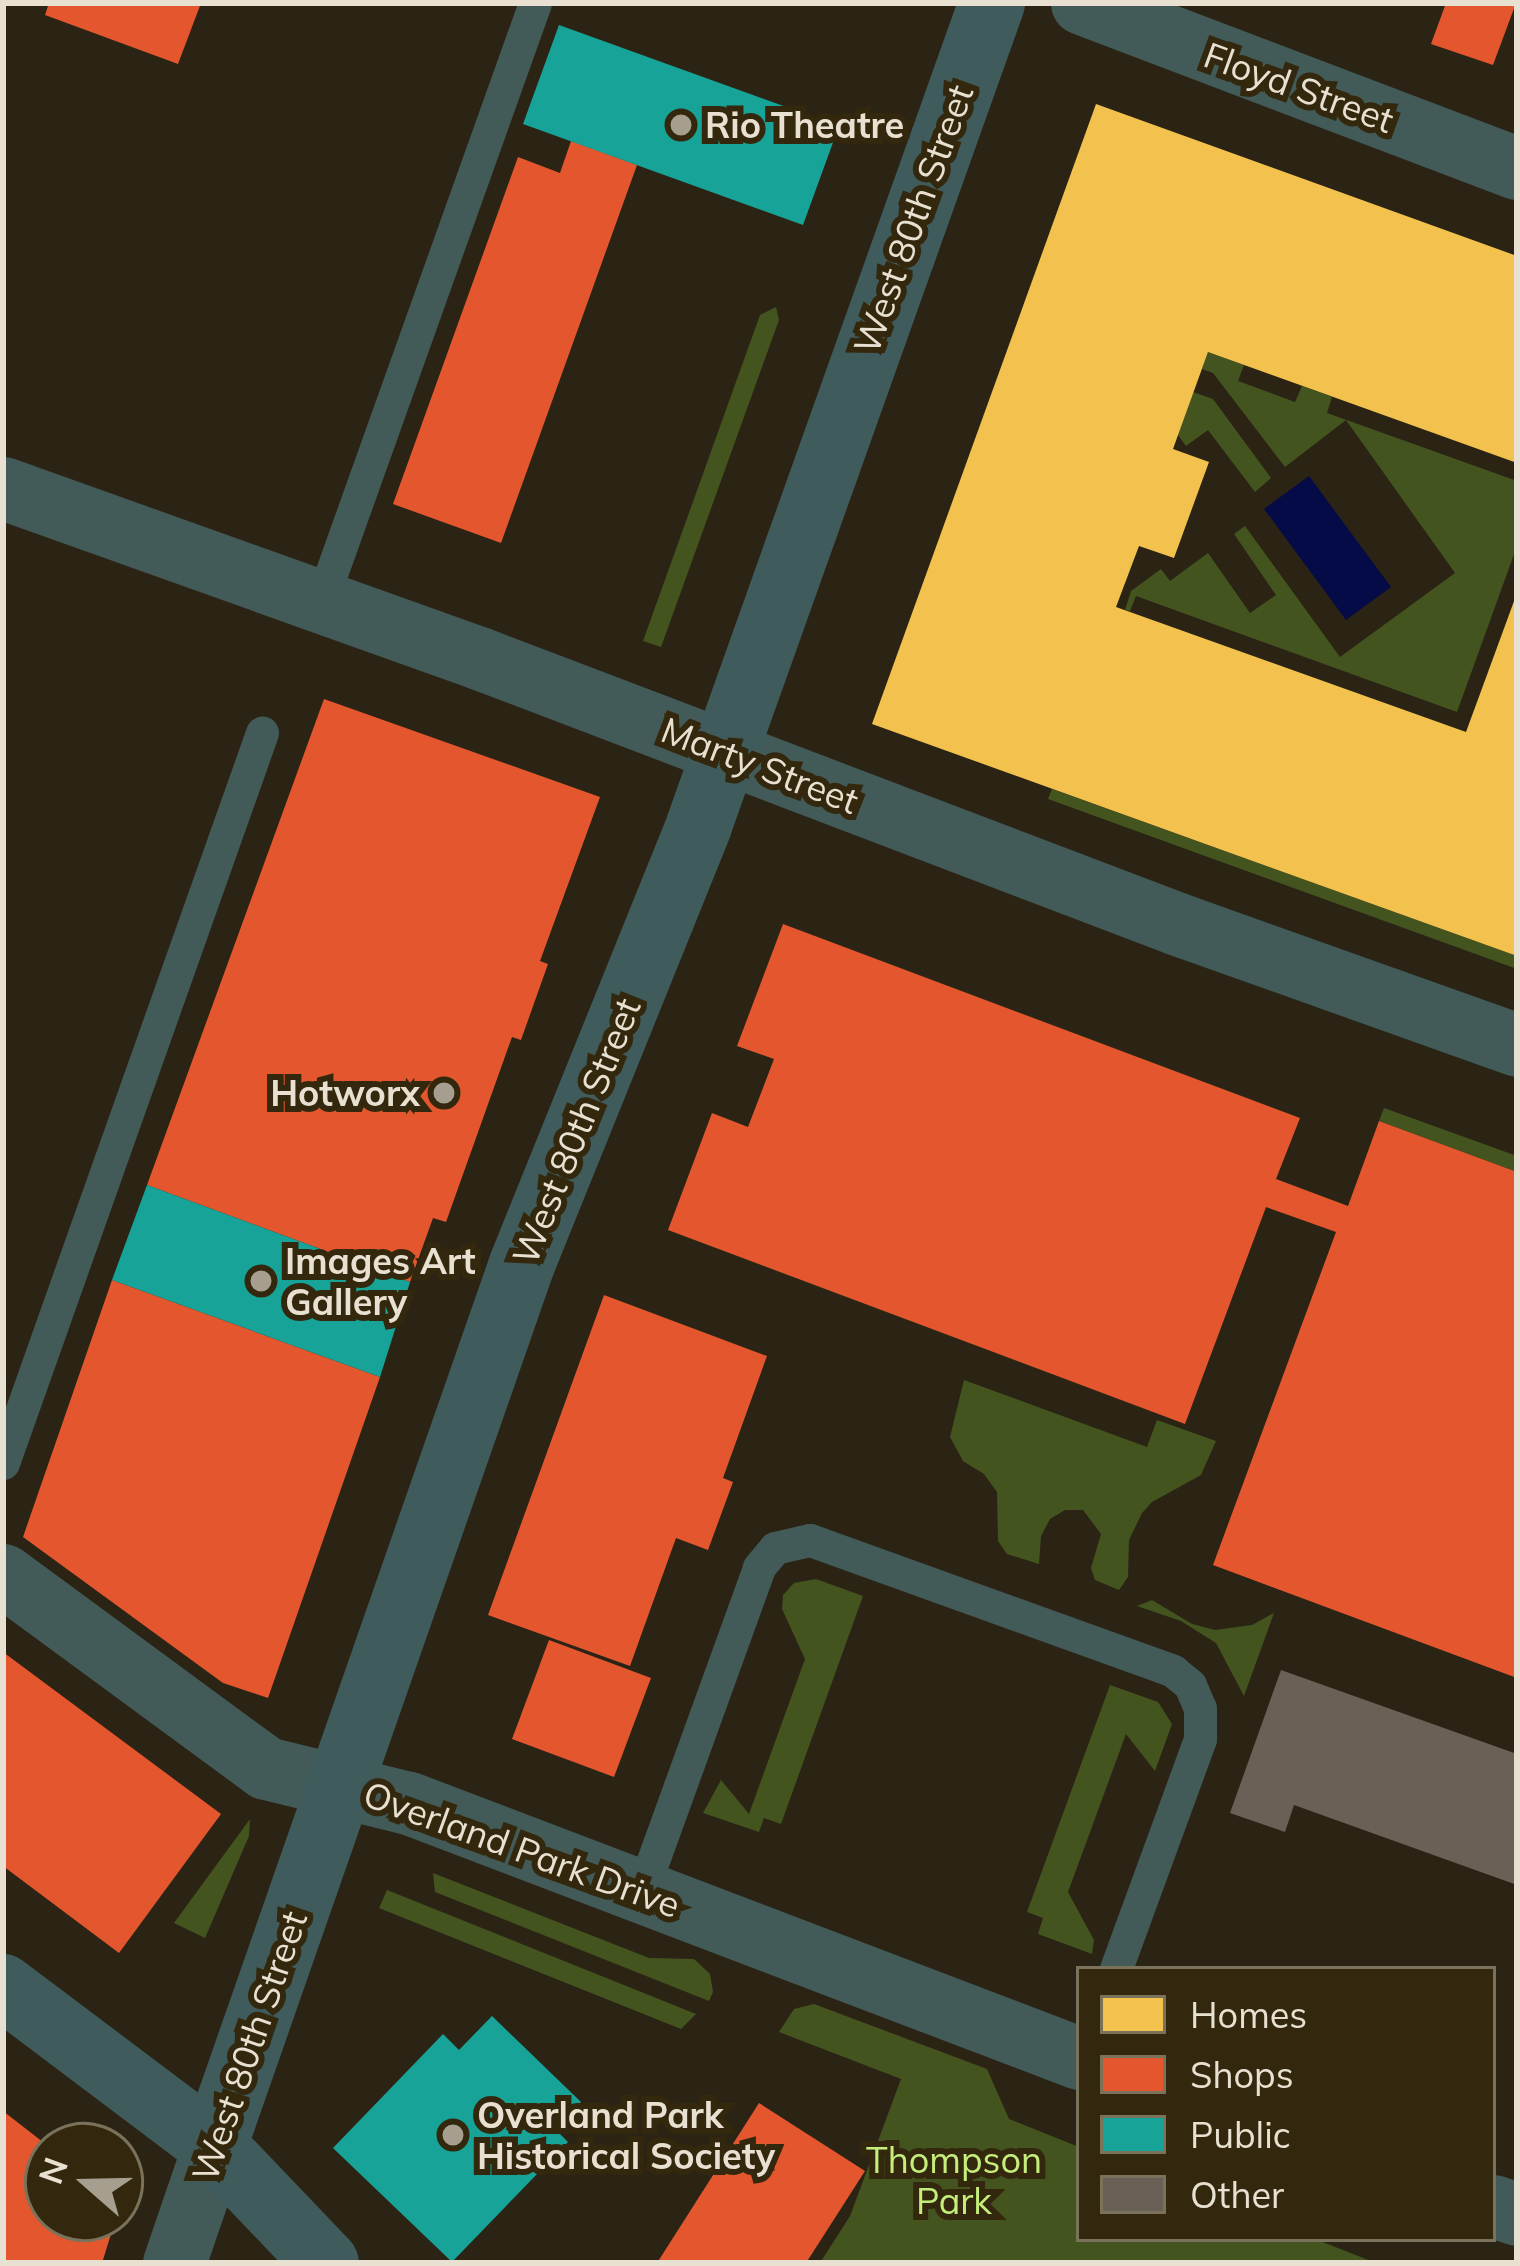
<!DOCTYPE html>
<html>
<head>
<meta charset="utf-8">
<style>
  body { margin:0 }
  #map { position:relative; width:1520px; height:2266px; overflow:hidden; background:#2b2415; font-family:Mulish,sans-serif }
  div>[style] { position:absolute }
  .green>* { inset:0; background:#44541f }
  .water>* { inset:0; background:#050b46 }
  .homes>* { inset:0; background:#f2c14e }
  .shops>* { inset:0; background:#e4572e }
  .public>* { inset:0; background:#17a398 }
  .building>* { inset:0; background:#696056 }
  .lane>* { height:33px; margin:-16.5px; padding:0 16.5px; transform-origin:16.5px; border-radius:16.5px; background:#425a58 }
  .street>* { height:63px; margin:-31.5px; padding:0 31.5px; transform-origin:31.5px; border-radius:31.5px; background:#425a58 }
  .secondary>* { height:66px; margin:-33px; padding:0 33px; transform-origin:33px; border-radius:33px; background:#3f5b5b }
  .dots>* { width:33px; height:33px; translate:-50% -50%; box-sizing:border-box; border:6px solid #33280d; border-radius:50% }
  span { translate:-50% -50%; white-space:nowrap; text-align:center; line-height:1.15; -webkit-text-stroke:12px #33280d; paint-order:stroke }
  .street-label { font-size:36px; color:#e8e1d1 }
  .poi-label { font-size:36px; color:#e8e1d1; font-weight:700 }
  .left { translate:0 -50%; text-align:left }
  .right { translate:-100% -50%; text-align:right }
  .park-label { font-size:36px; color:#c4ed7c }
  .frame { position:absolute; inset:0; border:6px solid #e8e1d1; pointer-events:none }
  .legend { position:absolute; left:1076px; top:1966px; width:420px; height:276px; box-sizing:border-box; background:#33280d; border:3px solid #7b725b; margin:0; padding:15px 21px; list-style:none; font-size:36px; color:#e8e1d1 }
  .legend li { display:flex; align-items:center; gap:24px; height:60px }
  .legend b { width:60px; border:3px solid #7b725b }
  .north { position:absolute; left:24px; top:2122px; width:120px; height:120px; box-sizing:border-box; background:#33280d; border:3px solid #7b725b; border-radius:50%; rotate:290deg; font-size:33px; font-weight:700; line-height:48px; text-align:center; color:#e8e1d1 }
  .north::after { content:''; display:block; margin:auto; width:42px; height:54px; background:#a69f8f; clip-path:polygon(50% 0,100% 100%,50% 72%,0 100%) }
</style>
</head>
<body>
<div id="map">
  <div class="green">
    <div style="clip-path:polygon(776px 307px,779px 320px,661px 647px,643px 641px,760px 315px)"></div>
    <div style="clip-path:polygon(1208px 352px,1244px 365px,1238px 381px,1295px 402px,1302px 386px,1332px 397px,1327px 413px,1517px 481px,1517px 546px,1457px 712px,1136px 596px,1130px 611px,1125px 610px,1131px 591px,1161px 569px,1170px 581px,1208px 553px,1250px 613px,1276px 595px,1234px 534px,1245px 526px,1340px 657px,1455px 573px,1346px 420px,1285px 467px,1213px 373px,1202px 369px)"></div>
    <div style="clip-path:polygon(1193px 392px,1213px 399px,1271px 478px,1255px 492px,1208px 430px,1186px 446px,1178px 435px)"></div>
    <div style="clip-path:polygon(1052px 789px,1517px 956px,1517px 969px,1048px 799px)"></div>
    <div style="clip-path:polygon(1384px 1108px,1517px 1156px,1517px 1172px,1379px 1121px)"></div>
    <div style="clip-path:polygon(964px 1380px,1147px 1447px,1157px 1420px,1216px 1441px,1201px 1475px,1152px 1502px,1142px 1513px,1129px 1540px,1128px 1577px,1119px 1590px,1095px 1580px,1091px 1568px,1101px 1534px,1083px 1510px,1065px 1510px,1050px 1519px,1041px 1536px,1039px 1564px,1007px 1554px,998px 1541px,997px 1492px,984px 1474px,963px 1461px,950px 1437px)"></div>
    <div style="clip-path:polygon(816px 1579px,863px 1596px,781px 1824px,764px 1818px,759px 1832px,703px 1813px,721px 1780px,749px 1814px,805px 1659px,782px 1609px,783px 1595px,794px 1583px)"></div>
    <div style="clip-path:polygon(1152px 1600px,1192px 1624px,1215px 1630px,1252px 1625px,1274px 1613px,1244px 1696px,1216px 1643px,1181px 1621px,1137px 1606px)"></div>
    <div style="clip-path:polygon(1110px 1685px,1158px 1702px,1172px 1724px,1155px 1771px,1126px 1734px,1068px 1892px,1094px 1940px,1092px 1954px,1038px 1934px,1043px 1918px,1027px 1912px)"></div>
    <div style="clip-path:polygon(250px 1819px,249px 1836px,205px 1938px,174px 1923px)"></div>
    <div style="clip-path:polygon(433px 1873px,649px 1958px,694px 1959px,710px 1974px,713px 1992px,709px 2001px,435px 1892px)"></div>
    <div style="clip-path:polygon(387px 1890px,696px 2014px,681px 2029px,379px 1908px)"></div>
    <div style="clip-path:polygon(814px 2004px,987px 2069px,1009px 2119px,1079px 2147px,1079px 2239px,1315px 2239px,1376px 2263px,820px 2263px,850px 2216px,901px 2079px,779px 2032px,794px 2009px)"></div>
  </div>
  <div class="water">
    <div style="clip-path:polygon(1309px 476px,1391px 587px,1346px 620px,1264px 509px)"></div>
  </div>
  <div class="homes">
    <div style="clip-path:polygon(1096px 104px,1517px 256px,1517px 463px,1208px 352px,1173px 449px,1209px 462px,1174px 558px,1139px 546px,1116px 607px,1466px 732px,1517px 593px,1517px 956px,872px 724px)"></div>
  </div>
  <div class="shops">
    <div style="clip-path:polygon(49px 3px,201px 3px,178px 64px,45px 15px)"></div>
    <div style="clip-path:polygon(1446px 3px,1516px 3px,1493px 65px,1431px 44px)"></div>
    <div style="clip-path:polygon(571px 141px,637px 165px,501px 543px,393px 504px,518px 157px,560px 173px)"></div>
    <div style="clip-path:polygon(324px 699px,600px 797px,540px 961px,548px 964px,521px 1040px,512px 1037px,446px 1222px,433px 1218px,410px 1282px,147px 1185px)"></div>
    <div style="clip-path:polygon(783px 924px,1300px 1118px,1276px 1179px,1348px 1206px,1379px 1121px,1517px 1172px,1517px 1678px,1213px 1565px,1336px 1232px,1266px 1207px,1185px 1424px,668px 1230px,712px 1113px,748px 1127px,774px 1059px,737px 1046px)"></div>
    <div style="clip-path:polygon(112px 1280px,380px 1377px,268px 1698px,223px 1683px,23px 1537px)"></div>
    <div style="clip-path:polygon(604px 1295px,767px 1356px,723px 1478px,733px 1482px,708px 1550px,676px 1538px,630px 1666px,488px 1615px)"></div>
    <div style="clip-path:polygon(549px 1640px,651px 1678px,614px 1777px,512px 1739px)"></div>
    <div style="clip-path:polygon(3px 1652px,221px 1814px,119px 1953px,3px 1866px)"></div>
    <div style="clip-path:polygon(759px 2103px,865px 2171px,806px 2263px,657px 2263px)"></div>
    <div style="clip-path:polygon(3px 2111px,48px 2146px,48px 2218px,116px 2218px,102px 2263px,3px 2263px)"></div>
  </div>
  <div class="public">
    <div style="clip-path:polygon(559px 25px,839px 126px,803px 225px,523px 124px)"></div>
    <div style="clip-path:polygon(147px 1185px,410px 1282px,380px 1377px,112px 1280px)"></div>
    <div style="clip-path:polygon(492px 2016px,581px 2102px,555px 2129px,568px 2142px,452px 2262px,333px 2148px,443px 2034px,459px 2050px)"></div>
  </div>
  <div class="building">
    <div style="clip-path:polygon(1281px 1670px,1517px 1754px,1517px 1885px,1294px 1805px,1285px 1832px,1230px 1813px)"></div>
  </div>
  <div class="lane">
    <div style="left:321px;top:602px;width:636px;rotate:-70.34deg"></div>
    <div style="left:3px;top:1463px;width:775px;rotate:-70.47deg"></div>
    <div style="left:642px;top:1891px;width:344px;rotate:-70.1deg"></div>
    <div style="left:759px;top:1567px;width:25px;rotate:-50deg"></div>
    <div style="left:775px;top:1548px;width:36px;rotate:-13deg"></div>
    <div style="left:810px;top:1540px;width:386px;rotate:19.8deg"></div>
    <div style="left:1173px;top:1671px;width:22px;rotate:39deg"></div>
    <div style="left:1190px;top:1685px;width:25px;rotate:67deg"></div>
    <div style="left:1200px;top:1708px;width:31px;rotate:90deg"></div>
    <div style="left:1200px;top:1739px;width:245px;rotate:110.1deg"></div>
  </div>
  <div class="street">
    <div style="left:1082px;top:3px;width:465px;rotate:20.8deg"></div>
    <div style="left:3px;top:488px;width:505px;rotate:19.65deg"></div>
    <div style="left:479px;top:658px;width:745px;rotate:20.84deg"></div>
    <div style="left:1175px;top:923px;width:363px;rotate:19.6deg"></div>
    <div style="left:3px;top:1575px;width:326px;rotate:36.3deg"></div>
    <div style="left:266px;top:1768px;width:147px;rotate:13.8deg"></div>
    <div style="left:409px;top:1803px;width:717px;rotate:20.84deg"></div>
    <div style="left:1493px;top:2206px;width:25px;rotate:18deg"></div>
    <div style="left:174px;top:2263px;width:124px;rotate:-71.1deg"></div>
  </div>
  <div class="secondary">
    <div style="left:3px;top:1987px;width:264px;rotate:37deg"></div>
    <div style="left:214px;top:2146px;width:162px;rotate:46.3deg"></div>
    <div style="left:214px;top:2146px;width:934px;rotate:-70.75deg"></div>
    <div style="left:522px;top:1264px;width:473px;rotate:-68deg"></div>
    <div style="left:699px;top:825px;width:873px;rotate:-70.38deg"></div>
  </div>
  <div class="dots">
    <div style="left:681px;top:125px;background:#a69f8f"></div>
    <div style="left:444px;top:1093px;background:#a69f8f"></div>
    <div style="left:261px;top:1281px;background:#a69f8f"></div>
    <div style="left:453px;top:2135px;background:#a69f8f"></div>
  </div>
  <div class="street-label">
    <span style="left:1299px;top:87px;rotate:20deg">Floyd Street</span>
    <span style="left:913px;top:219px;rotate:-70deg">West 80th Street</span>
    <span style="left:760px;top:765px;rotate:21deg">Marty Street</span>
    <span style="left:576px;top:1131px;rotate:-68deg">West 80th Street</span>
    <span style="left:522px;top:1849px;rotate:20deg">Overland Park Drive</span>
    <span style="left:249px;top:2046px;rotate:-71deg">West 80th Street</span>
  </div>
  <div class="poi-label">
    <span class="left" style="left:705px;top:125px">Rio Theatre</span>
    <span class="right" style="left:420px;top:1093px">Hotworx</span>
    <span class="left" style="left:285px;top:1281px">Images Art<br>Gallery</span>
    <span class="left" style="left:477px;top:2135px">Overland Park<br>Historical Society</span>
  </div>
  <div class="park-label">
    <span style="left:954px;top:2180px">Thompson<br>Park</span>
  </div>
  <div class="frame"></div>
  <ul class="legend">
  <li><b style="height:33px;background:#f2c14e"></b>Homes</li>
  <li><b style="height:33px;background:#e4572e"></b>Shops</li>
  <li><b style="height:33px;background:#17a398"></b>Public</li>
  <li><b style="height:33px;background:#696056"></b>Other</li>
  </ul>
  <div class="north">N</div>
</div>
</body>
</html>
